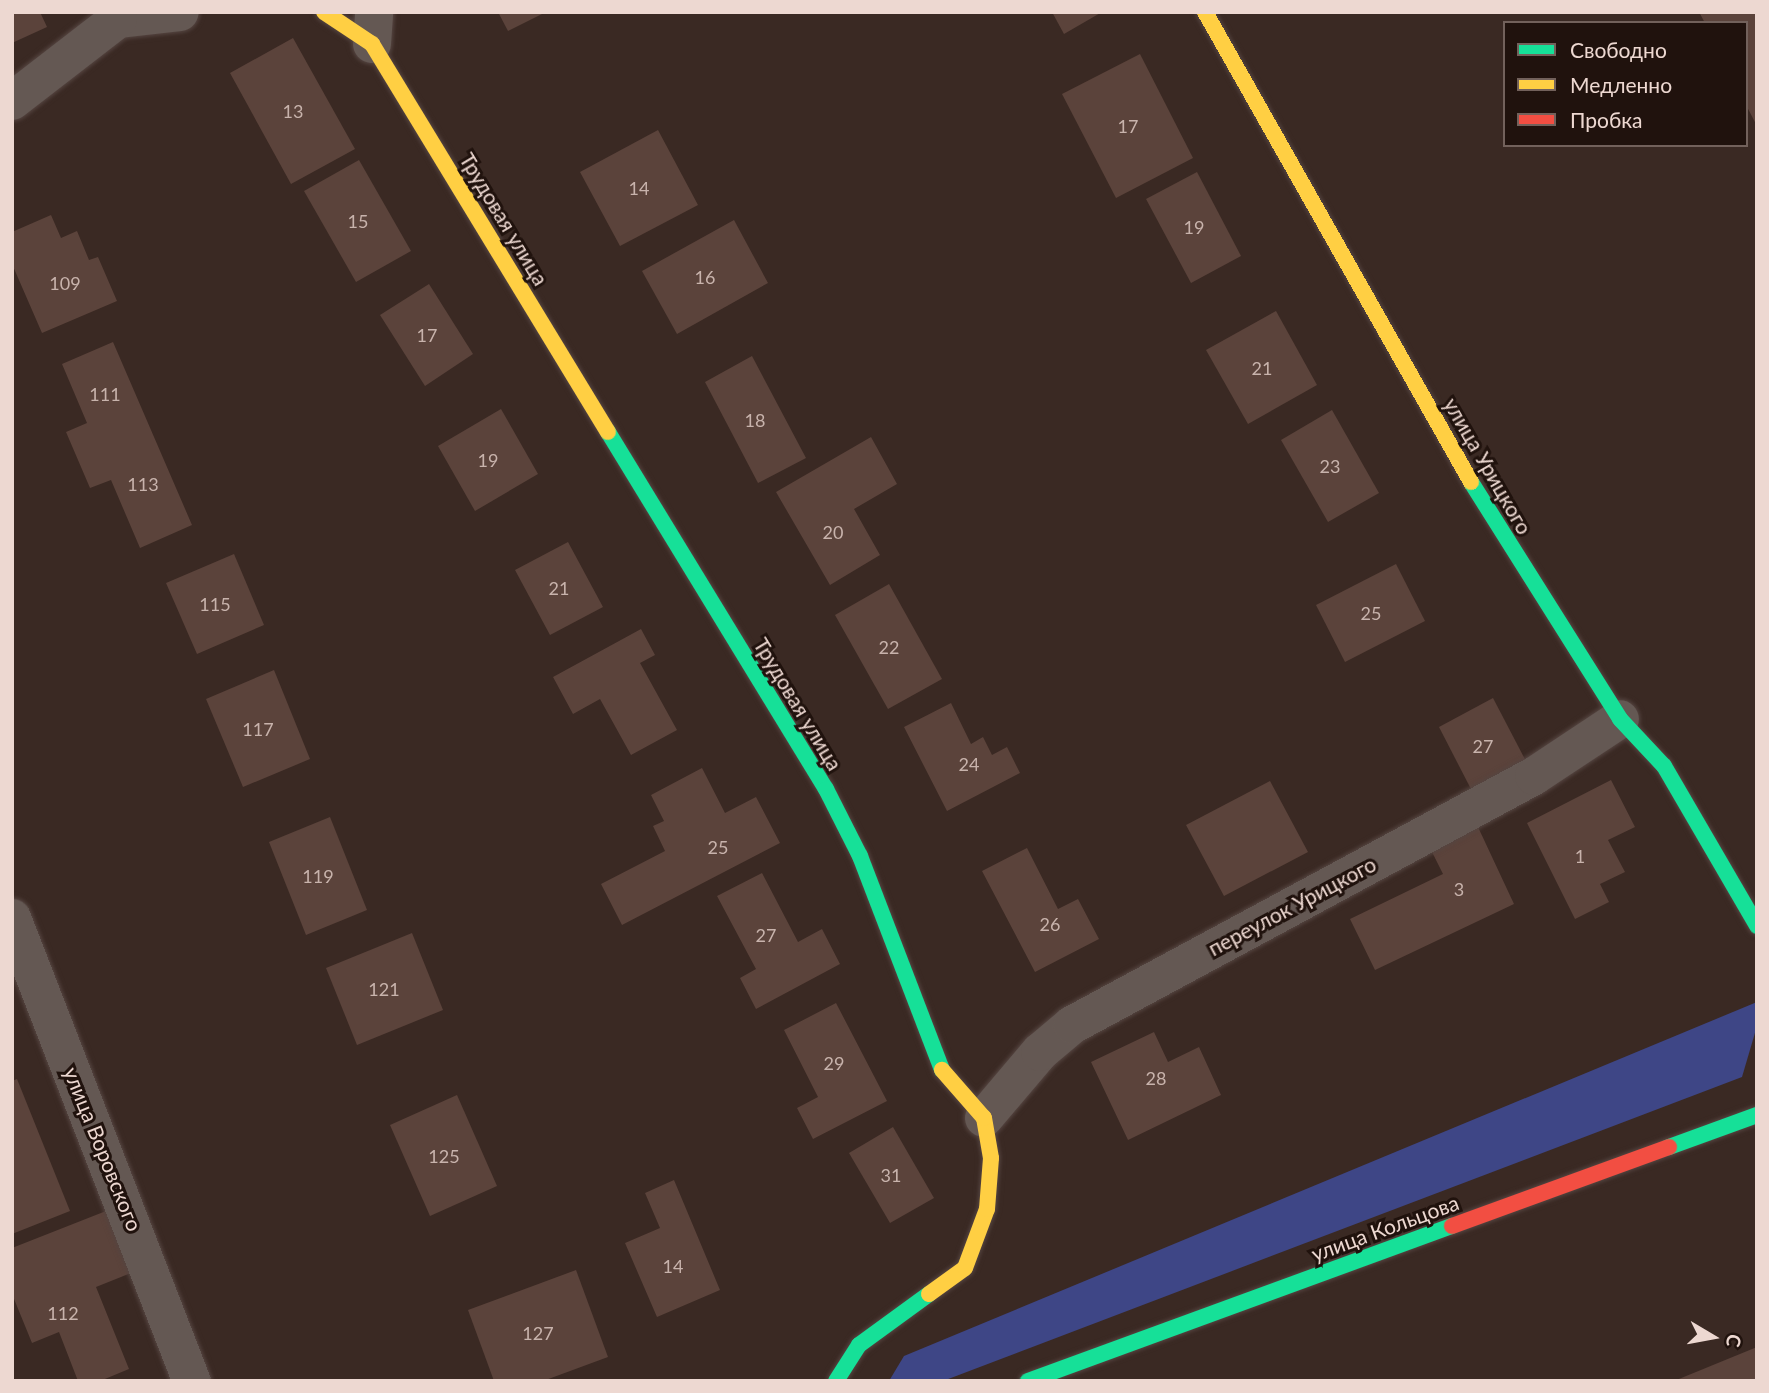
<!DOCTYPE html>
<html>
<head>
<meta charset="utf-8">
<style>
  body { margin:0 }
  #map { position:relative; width:1769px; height:1393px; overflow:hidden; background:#3a2923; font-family:Lato,sans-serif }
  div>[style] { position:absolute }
  .forest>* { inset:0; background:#3e4686 }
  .building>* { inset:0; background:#5b433b }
  .roads { filter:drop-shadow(0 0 2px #554541) drop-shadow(0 0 2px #554541) }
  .street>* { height:38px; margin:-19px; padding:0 19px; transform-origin:19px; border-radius:19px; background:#645853 }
  .fast>* { height:16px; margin:-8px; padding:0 8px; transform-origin:8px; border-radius:8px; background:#16e098 }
  .slow>* { height:16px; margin:-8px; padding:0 8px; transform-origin:8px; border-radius:8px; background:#ffcf43 }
  .jam>* { height:16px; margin:-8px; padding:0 8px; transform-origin:8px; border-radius:8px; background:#f24e42 }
  span { translate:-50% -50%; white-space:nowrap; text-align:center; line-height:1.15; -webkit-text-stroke:6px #20120d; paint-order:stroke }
  .number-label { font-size:18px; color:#c8b3ac }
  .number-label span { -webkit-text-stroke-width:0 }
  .street-label { font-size:21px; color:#edd8d1 }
  .frame { position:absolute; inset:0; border:14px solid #edd8d1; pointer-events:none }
  .legend { position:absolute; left:1503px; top:21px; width:245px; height:126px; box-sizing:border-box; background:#20120d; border:2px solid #72615b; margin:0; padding:9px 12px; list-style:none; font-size:21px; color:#edd8d1 }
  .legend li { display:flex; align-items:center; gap:14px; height:35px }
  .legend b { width:35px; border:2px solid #72615b }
  .north { position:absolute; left:1678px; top:1302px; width:70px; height:70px; -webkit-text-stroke:5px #20120d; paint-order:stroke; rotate:100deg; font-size:19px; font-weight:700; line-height:28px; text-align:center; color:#edd8d1 }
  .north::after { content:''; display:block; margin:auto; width:24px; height:32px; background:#edd8d1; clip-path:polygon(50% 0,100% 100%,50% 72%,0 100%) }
</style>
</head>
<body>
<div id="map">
  <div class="forest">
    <div style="clip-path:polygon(1757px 1002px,1757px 1026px,1742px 1077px,943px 1381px,889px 1381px,904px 1356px)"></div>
  </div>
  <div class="building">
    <div style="clip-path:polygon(12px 12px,40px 12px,47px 27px,12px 43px)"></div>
    <div style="clip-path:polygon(498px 12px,546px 12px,508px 31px)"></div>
    <div style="clip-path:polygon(1052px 12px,1102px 12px,1064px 34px)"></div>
    <div style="clip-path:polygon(1699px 12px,1757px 12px,1757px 126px,1746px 105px,1746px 23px,1705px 23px)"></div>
    <div style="clip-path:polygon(293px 38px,355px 149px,291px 184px,230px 73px)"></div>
    <div style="clip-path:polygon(1140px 54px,1193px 158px,1116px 198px,1062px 94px)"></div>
    <div style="clip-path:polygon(658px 130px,698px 205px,620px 246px,580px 172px)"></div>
    <div style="clip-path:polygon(359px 160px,411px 251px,356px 282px,304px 191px)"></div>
    <div style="clip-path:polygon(1197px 172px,1241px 256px,1191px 283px,1146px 199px)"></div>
    <div style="clip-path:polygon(51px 215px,61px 238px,77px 231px,89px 260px,98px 257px,117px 301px,42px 333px,12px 264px,12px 232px)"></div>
    <div style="clip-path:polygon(734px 220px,768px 283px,677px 334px,642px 271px)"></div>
    <div style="clip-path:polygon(429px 284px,473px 354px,425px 386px,380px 315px)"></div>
    <div style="clip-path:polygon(1276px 311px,1317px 385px,1248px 424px,1206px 350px)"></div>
    <div style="clip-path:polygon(113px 342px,192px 525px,140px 548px,111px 480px,90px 488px,66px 432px,87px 423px,62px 364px)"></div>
    <div style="clip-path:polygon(752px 356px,806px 458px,758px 483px,705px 382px)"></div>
    <div style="clip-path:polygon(501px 409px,538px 474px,475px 511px,438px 446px)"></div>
    <div style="clip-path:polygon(1332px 410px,1379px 493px,1328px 522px,1281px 440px)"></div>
    <div style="clip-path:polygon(871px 437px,897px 484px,854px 509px,880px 555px,830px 585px,776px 492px)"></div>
    <div style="clip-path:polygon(568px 542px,603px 607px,550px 635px,515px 570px)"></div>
    <div style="clip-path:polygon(234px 554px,264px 625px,197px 654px,166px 583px)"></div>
    <div style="clip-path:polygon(1396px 564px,1425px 621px,1345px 662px,1316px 605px)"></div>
    <div style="clip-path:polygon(889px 584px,942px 679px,888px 709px,835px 615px)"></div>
    <div style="clip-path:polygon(641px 629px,655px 655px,640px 663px,677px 730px,631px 755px,600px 699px,573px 714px,553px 677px)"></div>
    <div style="clip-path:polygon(274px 670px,310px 759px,243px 787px,206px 699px)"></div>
    <div style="clip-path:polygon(1493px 698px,1528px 765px,1473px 793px,1439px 727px)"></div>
    <div style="clip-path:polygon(951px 703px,971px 744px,983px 737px,992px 755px,1007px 747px,1020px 773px,947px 811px,904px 727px)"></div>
    <div style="clip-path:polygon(702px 768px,725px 813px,756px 797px,780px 843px,622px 925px,601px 884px,665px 851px,653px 826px,664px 821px,651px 795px)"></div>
    <div style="clip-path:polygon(1611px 780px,1635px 827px,1608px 840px,1625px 872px,1600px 884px,1609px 902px,1575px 919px,1527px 823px)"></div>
    <div style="clip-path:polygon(1270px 781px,1308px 852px,1224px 896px,1186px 825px)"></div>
    <div style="clip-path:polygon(330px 817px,367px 910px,306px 935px,269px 842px)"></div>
    <div style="clip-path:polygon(1478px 827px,1514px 904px,1375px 970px,1350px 919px,1443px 874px,1431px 850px)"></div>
    <div style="clip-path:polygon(1027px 848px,1058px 909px,1078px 899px,1099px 939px,1035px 972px,982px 871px)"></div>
    <div style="clip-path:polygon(762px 873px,798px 942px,822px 929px,840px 964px,756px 1009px,740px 978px,756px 969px,717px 896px)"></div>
    <div style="clip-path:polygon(412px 933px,443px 1010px,357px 1045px,326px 968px)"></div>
    <div style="clip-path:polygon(836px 1003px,887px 1101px,813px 1139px,797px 1108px,818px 1097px,784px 1030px)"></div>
    <div style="clip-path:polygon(1154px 1032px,1168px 1062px,1199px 1047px,1221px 1095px,1128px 1140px,1091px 1062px)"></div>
    <div style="clip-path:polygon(17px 1079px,70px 1211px,12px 1234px,12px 1081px)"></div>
    <div style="clip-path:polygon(457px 1095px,497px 1186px,430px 1216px,390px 1125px)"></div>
    <div style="clip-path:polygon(893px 1127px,934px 1198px,890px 1223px,849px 1153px)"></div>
    <div style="clip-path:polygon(674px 1180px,720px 1290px,657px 1317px,625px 1243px,660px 1228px,645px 1193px)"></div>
    <div style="clip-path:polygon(106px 1211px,131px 1273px,96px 1287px,129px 1369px,100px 1381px,78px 1381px,59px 1332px,32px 1343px,12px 1294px,12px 1248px)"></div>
    <div style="clip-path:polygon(576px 1270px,608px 1357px,543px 1381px,494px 1381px,468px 1310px)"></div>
    <div style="clip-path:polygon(1757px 1347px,1757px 1381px,1674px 1381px)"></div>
  </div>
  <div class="roads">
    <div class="street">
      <div style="left:118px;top:19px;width:62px;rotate:-6.4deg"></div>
      <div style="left:372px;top:44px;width:32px;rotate:-86deg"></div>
      <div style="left:12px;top:101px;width:134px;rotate:-37.7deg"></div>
      <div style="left:12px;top:918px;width:497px;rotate:68.8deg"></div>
      <div style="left:984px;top:1118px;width:87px;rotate:-49.7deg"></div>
      <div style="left:1040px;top:1052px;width:42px;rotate:-40.2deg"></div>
      <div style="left:1072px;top:1025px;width:525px;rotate:-28.32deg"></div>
      <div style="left:1534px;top:776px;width:103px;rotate:-33.5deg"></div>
    </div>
    <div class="fast">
      <div style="left:608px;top:432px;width:418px;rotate:58.6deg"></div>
      <div style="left:826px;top:789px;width:75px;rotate:63.1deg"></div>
      <div style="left:860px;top:856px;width:229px;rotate:69deg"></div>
      <div style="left:1471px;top:482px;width:280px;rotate:57.8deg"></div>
      <div style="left:1620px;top:719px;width:64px;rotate:46.9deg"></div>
      <div style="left:1664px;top:766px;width:185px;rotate:59.8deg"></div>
      <div style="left:1669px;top:1147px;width:94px;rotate:-20deg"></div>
      <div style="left:836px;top:1381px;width:43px;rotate:-57.4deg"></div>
      <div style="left:859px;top:1345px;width:87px;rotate:-36.1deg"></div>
      <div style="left:1028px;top:1381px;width:451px;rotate:-20.1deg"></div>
    </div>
    <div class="slow">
      <div style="left:324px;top:12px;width:58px;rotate:33.7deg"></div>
      <div style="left:372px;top:44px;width:454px;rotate:58.7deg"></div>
      <div style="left:1205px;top:12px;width:540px;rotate:60.49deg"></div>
      <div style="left:929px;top:1294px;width:44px;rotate:-35.8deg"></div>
      <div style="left:965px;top:1268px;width:63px;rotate:-69.6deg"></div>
      <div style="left:987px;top:1209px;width:51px;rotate:-85.5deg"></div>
      <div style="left:991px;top:1158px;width:41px;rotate:-99.9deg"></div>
      <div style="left:984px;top:1118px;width:64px;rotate:-131.2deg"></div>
    </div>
    <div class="jam">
      <div style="left:1452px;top:1226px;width:231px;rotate:-20deg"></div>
    </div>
  </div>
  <div class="number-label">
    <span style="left:293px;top:111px">13</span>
    <span style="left:1128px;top:126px">17</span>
    <span style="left:639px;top:188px">14</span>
    <span style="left:358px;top:221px">15</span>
    <span style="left:1194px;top:227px">19</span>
    <span style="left:705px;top:277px">16</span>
    <span style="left:65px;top:283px">109</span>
    <span style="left:427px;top:335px">17</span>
    <span style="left:1262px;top:368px">21</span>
    <span style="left:105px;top:394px">111</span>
    <span style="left:755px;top:420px">18</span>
    <span style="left:488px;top:460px">19</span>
    <span style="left:1330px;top:466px">23</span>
    <span style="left:143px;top:484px">113</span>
    <span style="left:833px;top:532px">20</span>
    <span style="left:559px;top:588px">21</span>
    <span style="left:215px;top:604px">115</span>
    <span style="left:1371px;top:613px">25</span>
    <span style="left:889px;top:647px">22</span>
    <span style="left:258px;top:729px">117</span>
    <span style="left:1483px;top:746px">27</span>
    <span style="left:969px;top:764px">24</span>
    <span style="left:718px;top:847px">25</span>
    <span style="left:1580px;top:856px">1</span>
    <span style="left:318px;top:876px">119</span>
    <span style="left:1459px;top:889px">3</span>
    <span style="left:1050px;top:924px">26</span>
    <span style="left:766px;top:935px">27</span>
    <span style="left:384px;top:989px">121</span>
    <span style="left:834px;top:1063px">29</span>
    <span style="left:1156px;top:1078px">28</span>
    <span style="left:444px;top:1156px">125</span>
    <span style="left:891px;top:1175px">31</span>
    <span style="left:673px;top:1266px">14</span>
    <span style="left:63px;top:1313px">112</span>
    <span style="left:538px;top:1333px">127</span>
  </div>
  <div class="street-label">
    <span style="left:504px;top:219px;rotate:59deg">Трудовая улица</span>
    <span style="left:1488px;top:466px;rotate:60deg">улица Урицкого</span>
    <span style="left:798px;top:704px;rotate:59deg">Трудовая улица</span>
    <span style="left:1292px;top:906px;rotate:-28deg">переулок Урицкого</span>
    <span style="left:103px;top:1149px;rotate:68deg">улица Воровского</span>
    <span style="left:1385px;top:1228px;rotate:-20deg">улица Кольцова</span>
  </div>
  <div class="frame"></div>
  <ul class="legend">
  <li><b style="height:9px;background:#16e098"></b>Свободно</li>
  <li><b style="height:9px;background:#ffcf43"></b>Медленно</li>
  <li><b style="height:9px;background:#f24e42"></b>Пробка</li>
  </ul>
  <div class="north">С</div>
</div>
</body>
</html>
